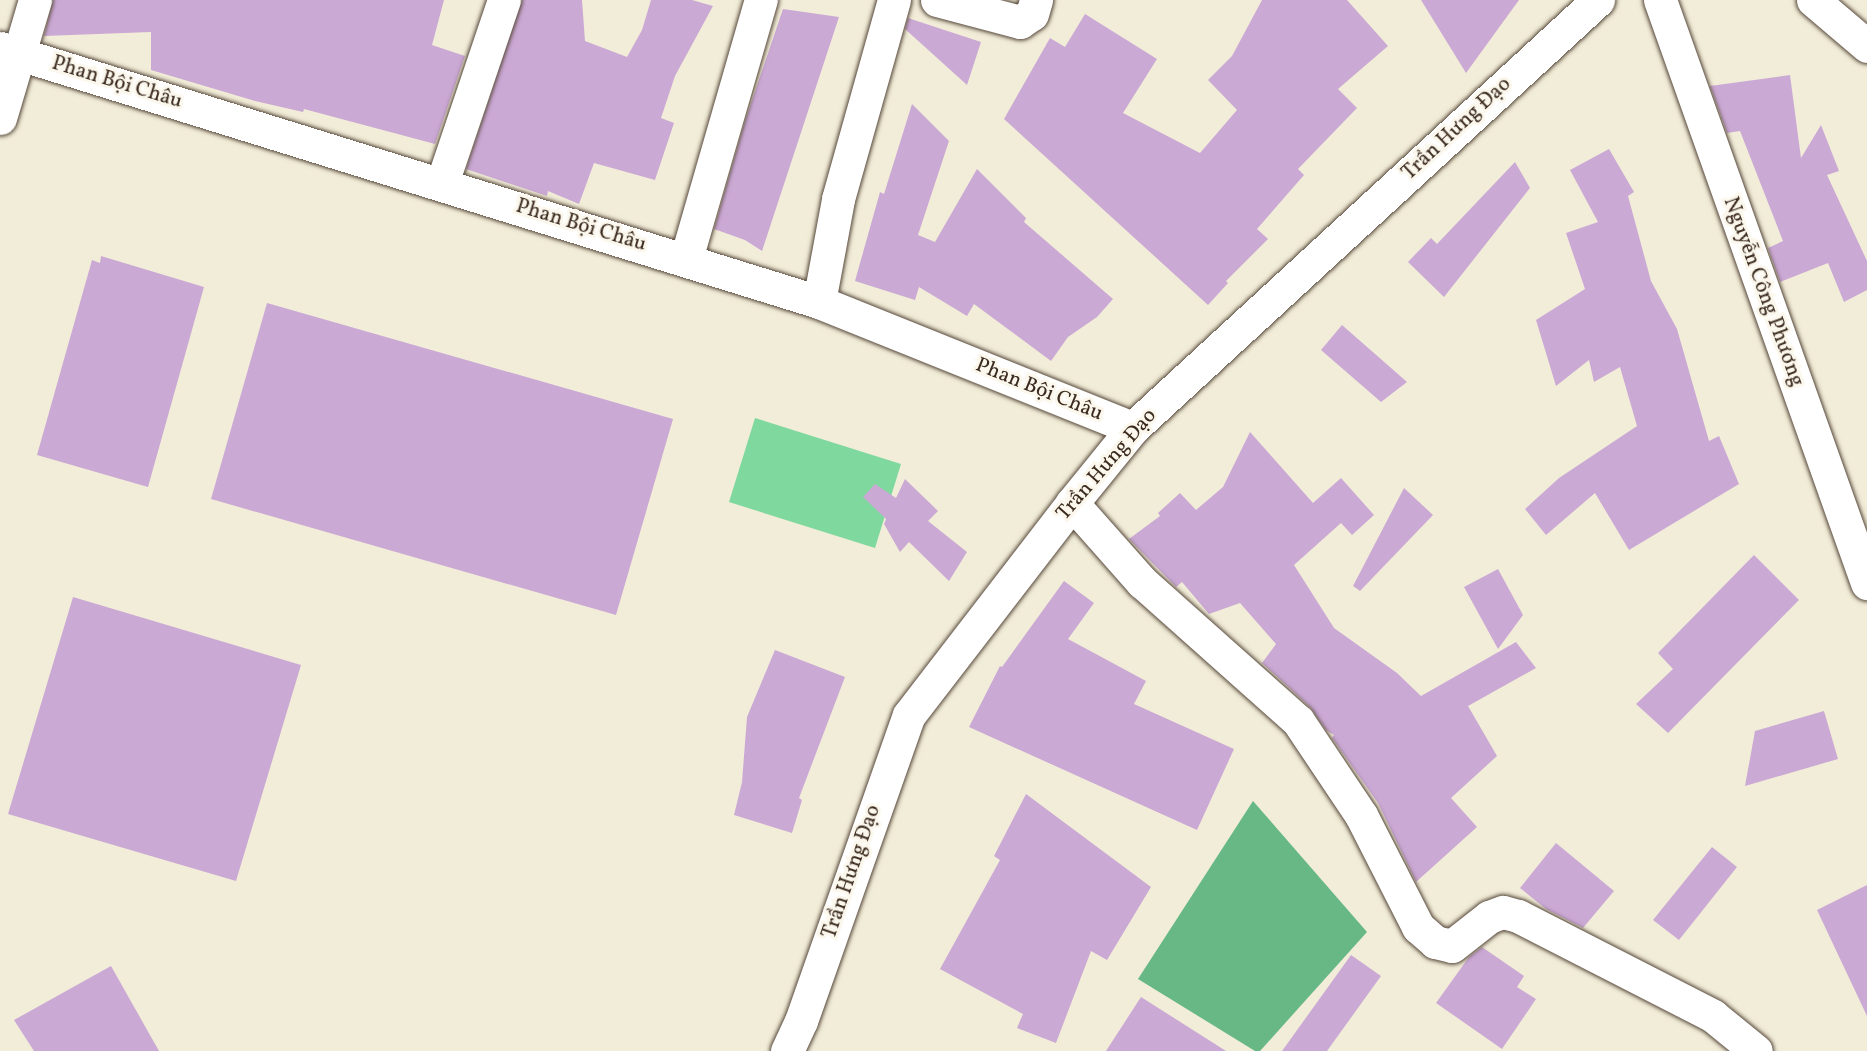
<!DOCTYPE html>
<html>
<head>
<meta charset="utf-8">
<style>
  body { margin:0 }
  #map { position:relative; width:1867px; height:1051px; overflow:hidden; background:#f2edd8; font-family:Vollkorn,serif }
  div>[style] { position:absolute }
  .green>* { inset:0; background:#7fd89e }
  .forest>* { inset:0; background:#67b885 }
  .building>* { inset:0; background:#cba9d5 }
  .roads { filter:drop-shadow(0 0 2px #56473a) drop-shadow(0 0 2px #56473a) }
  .street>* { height:33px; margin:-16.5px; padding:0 16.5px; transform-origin:16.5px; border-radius:16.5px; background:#fff }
  .secondary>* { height:33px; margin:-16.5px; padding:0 16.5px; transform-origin:16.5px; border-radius:16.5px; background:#fff }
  span { translate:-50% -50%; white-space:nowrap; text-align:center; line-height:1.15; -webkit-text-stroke:6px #fbf7ec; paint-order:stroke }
  .street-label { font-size:21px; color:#3b2a1e }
</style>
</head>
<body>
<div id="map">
  <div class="green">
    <div style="clip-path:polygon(755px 418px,901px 464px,875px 548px,729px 502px)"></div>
  </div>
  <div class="forest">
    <div style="clip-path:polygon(1253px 801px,1367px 932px,1260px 1051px,1255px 1051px,1138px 979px)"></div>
  </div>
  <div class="building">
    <div style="clip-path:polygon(53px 0,444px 0,432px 45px,465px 56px,435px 144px,304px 109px,303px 112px,255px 101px,151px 70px,151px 32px,44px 36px)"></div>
    <div style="clip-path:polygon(522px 0,582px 0,585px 41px,627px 57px,642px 30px,651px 0,692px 0,713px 6px,675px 76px,661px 118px,674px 123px,655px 180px,594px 163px,579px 204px,548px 191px,547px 196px,466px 169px)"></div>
    <div style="clip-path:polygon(1262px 0,1347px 0,1388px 46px,1338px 89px,1357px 108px,1298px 169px,1304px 175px,1257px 229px,1268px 239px,1226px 281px,1228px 283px,1208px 305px,1004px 119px,1050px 38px,1065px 47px,1085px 14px,1157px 59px,1123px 113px,1200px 153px,1237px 110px,1208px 80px,1232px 56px)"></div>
    <div style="clip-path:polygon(1421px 0,1519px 0,1466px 73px)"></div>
    <div style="clip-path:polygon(783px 9px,839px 17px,762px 251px,745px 240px,714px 229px,745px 121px)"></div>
    <div style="clip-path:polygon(908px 18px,981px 42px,967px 85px,905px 29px)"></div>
    <div style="clip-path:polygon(1790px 75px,1801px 158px,1821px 125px,1839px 171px,1827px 175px,1867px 261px,1867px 290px,1844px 302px,1828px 263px,1780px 282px,1768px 248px,1783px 241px,1740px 131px,1727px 133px,1710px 86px)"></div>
    <div style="clip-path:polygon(912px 104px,949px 141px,918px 235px,935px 242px,977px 169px,1026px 218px,1024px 222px,1113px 299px,1097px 317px,1068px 337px,1051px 361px,974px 304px,967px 316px,919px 287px,915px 300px,855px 281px,880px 192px,884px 194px)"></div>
    <div style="clip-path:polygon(1609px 149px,1634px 192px,1628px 196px,1651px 281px,1677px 329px,1709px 441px,1719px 436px,1739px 484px,1629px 550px,1595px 493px,1546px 535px,1525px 509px,1559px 478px,1637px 426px,1620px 367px,1594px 382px,1589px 360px,1556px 386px,1536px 320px,1585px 289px,1566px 233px,1598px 222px,1570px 170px)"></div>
    <div style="clip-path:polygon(1515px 162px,1530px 188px,1444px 297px,1408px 262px,1431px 238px,1437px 244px)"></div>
    <div style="clip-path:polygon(101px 256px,204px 287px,148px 487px,37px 455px,92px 260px,100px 263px)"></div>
    <div style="clip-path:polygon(267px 303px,673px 419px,616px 615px,211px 499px)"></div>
    <div style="clip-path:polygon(1342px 325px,1407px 382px,1381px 402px,1321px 350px)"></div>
    <div style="clip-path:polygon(1250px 432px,1313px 503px,1341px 478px,1374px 515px,1352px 535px,1341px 523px,1294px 565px,1334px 628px,1397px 673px,1421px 696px,1516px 642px,1536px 668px,1468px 706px,1497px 756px,1451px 798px,1477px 827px,1416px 882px,1378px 803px,1332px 738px,1334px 735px,1326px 730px,1310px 707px,1262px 663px,1276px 644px,1240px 603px,1209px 614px,1182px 582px,1176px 587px,1129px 539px,1160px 516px,1158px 513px,1180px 493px,1196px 510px,1223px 487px)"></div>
    <div style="clip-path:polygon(905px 479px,938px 511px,928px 521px,967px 552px,949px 581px,909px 542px,900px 552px,884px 524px,886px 519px,863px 497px,875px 484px,896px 498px)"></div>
    <div style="clip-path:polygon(1404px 488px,1433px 515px,1360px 591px,1353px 586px)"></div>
    <div style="clip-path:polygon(1754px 555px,1799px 600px,1668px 733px,1636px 704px,1673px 669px,1658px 653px)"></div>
    <div style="clip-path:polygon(1498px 569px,1523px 615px,1498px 649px,1464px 587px)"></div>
    <div style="clip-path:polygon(1064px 581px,1094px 603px,1068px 639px,1146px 681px,1134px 704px,1234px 749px,1197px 830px,969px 727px,1000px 666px,1002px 667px)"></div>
    <div style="clip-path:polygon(73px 597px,301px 665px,236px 881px,8px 814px)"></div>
    <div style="clip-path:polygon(775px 650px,845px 677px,799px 798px,802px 800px,792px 833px,734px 815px,742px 782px,747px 717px)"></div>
    <div style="clip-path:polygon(1824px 711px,1838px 759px,1745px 786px,1755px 731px)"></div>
    <div style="clip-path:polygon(1026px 794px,1151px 887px,1107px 960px,1091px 951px,1056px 1043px,1017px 1028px,1023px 1014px,940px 969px,1000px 860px,994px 856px)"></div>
    <div style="clip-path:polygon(1556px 843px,1614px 891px,1583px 928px,1546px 909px,1520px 888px)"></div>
    <div style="clip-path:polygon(1712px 847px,1737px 867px,1679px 940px,1653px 920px)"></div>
    <div style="clip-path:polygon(1867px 885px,1867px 1016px,1817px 910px)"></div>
    <div style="clip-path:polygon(1482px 947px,1524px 976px,1517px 987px,1536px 999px,1502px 1049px,1436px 1003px,1469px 957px)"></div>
    <div style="clip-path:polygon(1351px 955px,1381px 976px,1327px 1051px,1282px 1051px)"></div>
    <div style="clip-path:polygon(111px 966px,159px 1051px,34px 1051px,14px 1020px)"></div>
    <div style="clip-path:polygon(1141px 997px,1226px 1051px,1106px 1051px)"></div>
  </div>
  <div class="roads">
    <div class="street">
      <div style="left:937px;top:0;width:86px;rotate:14.8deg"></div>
      <div style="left:1020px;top:22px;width:14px;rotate:-34deg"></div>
      <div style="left:1032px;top:14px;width:15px;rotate:-74deg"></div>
      <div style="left:1813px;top:0;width:71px;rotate:40.4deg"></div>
      <div style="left:442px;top:183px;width:193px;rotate:-71.3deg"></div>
      <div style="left:686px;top:259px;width:270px;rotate:-73.9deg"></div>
      <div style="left:819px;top:302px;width:105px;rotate:-79.5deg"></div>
      <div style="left:838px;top:199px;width:207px;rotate:-74.3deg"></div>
      <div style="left:1072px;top:503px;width:106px;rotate:48.5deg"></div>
      <div style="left:1142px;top:582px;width:209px;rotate:41.7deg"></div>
      <div style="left:1298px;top:721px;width:113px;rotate:56.2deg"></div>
      <div style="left:1361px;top:815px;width:126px;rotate:63deg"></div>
      <div style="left:1418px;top:927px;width:23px;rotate:41deg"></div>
      <div style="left:1435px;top:942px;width:17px;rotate:13deg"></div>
      <div style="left:1452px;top:946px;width:47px;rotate:-38.1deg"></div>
      <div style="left:1489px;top:917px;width:15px;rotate:-20deg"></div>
      <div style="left:1503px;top:912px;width:16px;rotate:15deg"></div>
      <div style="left:1518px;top:916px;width:219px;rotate:27.1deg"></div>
      <div style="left:1713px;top:1016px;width:55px;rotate:39.1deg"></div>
    </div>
    <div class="secondary">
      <div style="left:1660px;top:0;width:619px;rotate:70.45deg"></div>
      <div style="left:0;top:48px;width:857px;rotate:17.23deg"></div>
      <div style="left:819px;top:302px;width:338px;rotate:21.9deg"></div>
      <div style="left:0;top:118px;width:123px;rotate:-73.5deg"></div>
      <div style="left:787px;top:1051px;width:33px;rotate:-65deg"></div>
      <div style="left:801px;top:1021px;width:324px;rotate:-70.6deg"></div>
      <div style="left:909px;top:715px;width:267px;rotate:-52.4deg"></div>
      <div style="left:1072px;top:503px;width:97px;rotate:-50.9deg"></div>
      <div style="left:1133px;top:428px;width:632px;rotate:-42.63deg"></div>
    </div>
  </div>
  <div class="street-label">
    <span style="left:117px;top:83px;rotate:17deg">Phan Bội Châu</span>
    <span style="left:1457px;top:129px;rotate:-43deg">Trần Hưng Đạo</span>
    <span style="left:581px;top:226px;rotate:17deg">Phan Bội Châu</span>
    <span style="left:1763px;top:292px;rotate:70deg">Nguyễn Công Phương</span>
    <span style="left:1039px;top:390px;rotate:22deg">Phan Bội Châu</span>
    <span style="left:1107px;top:465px;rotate:-49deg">Trần Hưng Đạo</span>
    <span style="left:852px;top:872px;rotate:-71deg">Trần Hưng Đạo</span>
  </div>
</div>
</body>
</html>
